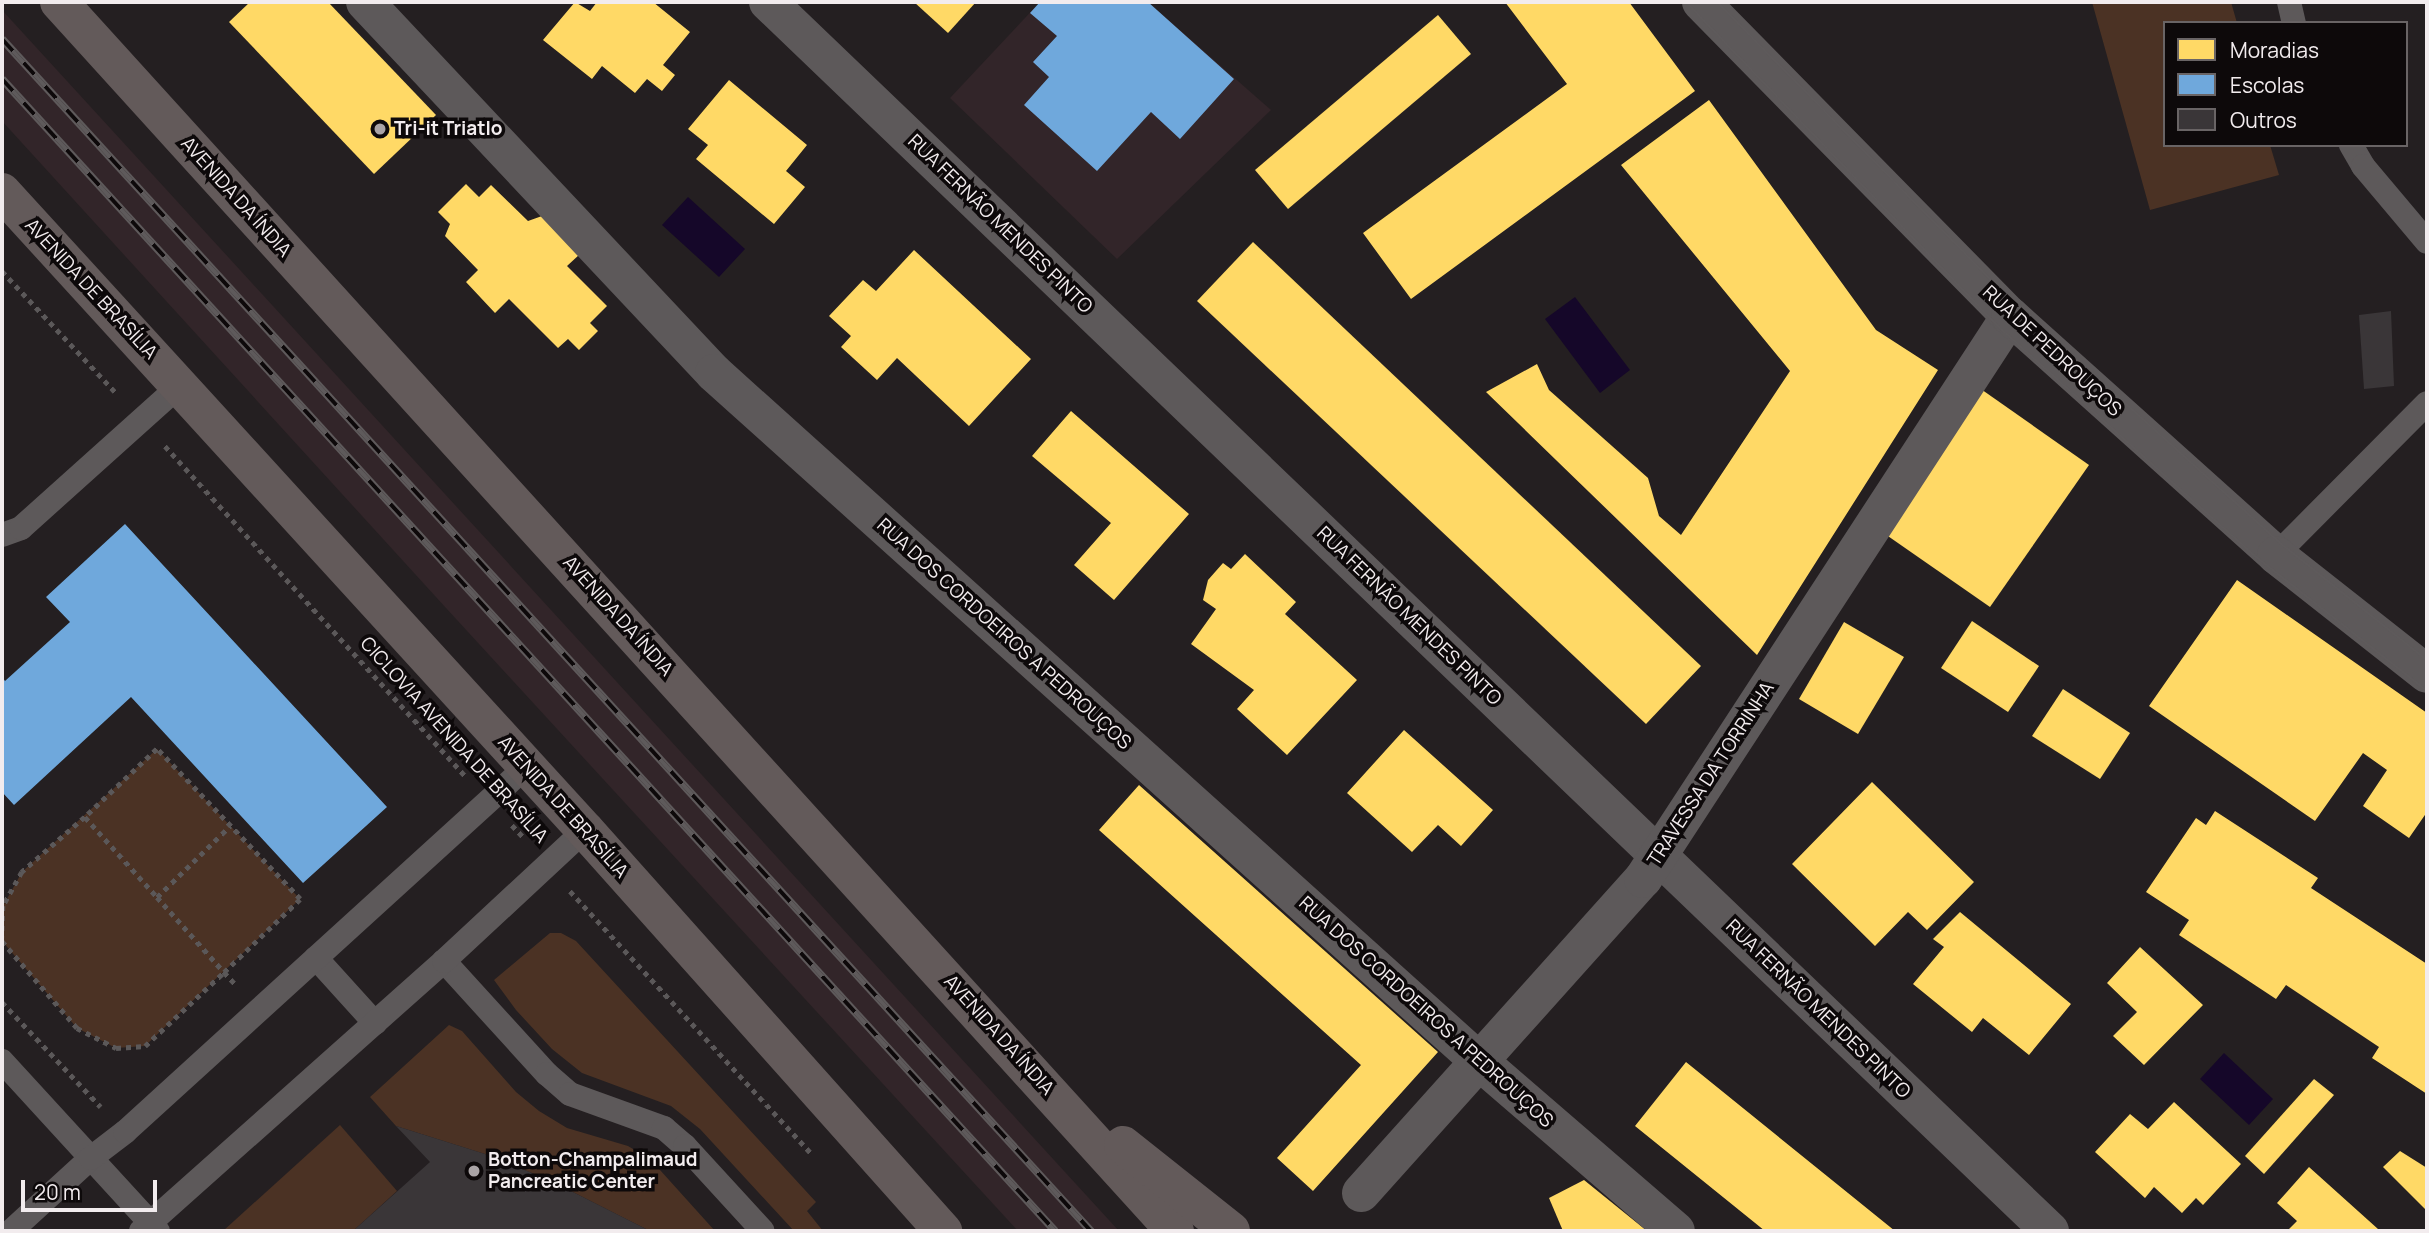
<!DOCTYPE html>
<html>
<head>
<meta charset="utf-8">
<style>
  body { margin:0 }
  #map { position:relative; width:2429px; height:1233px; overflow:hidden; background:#241f21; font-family:Manrope,sans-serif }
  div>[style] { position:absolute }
  .built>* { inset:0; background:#322529 }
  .green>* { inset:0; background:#4b3224 }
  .water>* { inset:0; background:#150729 }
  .homes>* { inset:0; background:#ffd966 }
  .schools>* { inset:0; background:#6fa8dc }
  .building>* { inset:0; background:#3a3638 }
  .path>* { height:4.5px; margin-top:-2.25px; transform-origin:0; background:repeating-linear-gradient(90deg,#5b5859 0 5px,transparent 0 10px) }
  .service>* { height:24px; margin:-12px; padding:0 12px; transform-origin:12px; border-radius:12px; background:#5d595a }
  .minor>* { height:38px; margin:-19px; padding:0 19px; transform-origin:19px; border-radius:19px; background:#5d595a }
  .tertiary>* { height:38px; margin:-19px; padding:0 19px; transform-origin:19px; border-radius:19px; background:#5d595a }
  .primary>* { height:38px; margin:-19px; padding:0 19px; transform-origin:19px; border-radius:19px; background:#635a5a }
  .tram>* { height:2px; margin:-1px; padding:0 1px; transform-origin:1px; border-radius:1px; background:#5e5a5b }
  .rail>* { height:8px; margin-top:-4px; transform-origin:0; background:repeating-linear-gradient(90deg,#0d090a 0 16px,#5e5a5b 0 32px); box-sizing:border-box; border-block:2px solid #5e5a5b }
  .dots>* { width:19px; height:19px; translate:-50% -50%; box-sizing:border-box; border:4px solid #0d090a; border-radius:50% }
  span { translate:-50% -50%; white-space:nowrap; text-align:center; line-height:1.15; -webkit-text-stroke:7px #0d090a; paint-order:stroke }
  .poi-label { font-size:19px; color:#f2ecee; font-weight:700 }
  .left { translate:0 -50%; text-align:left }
  .street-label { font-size:19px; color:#f2ecee }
  .frame { position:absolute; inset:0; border:4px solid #f2ecee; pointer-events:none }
  .legend { position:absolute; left:2163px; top:21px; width:245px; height:126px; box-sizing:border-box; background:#0d090a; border:2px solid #696465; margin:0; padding:9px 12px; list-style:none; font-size:21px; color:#f2ecee }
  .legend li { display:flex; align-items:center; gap:14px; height:35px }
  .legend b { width:35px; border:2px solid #696465 }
  .scale { position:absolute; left:21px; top:1180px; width:136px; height:32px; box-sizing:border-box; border:4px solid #f2ecee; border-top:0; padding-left:9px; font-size:21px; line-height:24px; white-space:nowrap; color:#f2ecee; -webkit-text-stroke:5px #0d090a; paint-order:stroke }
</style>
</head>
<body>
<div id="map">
  <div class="built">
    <div style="clip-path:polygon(1040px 2px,1148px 2px,1271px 110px,1117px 259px,950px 98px)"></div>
    <div style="clip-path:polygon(2px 10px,316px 353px,1119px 1231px,1018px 1231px,446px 608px,2px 121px)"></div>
  </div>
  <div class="green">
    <div style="clip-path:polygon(2092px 2px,2231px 2px,2237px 23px,2165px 23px,2165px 145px,2270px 145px,2279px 175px,2150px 210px)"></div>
    <div style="clip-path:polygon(157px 749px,300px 899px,145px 1046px,116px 1048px,77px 1028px,2px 941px,3px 906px,22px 872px)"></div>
    <div style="clip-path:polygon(550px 933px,561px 933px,576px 941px,816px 1202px,807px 1211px,823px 1231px,794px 1231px,700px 1129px,671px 1106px,582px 1073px,552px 1049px,516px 1010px,494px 980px)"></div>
    <div style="clip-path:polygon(449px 1025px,462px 1031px,516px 1092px,539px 1111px,567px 1128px,628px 1146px,651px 1160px,715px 1231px,650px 1231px,549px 1180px,485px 1154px,396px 1126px,370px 1097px)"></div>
    <div style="clip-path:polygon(340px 1125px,397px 1191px,353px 1231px,223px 1231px)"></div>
  </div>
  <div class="water">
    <div style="clip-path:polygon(688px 197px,745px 249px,719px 277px,662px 225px)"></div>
    <div style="clip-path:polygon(1575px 297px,1630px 370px,1600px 393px,1545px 319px)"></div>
    <div style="clip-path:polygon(2224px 1053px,2273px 1099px,2249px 1125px,2200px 1079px)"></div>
  </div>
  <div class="homes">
    <div style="clip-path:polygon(250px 2px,328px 2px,436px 115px,374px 174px,229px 22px)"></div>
    <div style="clip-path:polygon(575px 2px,590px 11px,597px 2px,653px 2px,690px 32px,663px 65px,675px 75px,662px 91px,647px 79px,635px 93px,602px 66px,592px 79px,543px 40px)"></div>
    <div style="clip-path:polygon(914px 2px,976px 2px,948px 33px)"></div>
    <div style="clip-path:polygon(1505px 2px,1629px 2px,1695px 91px,1411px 299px,1363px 233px,1567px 84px)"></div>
    <div style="clip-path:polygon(1438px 15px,1471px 54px,1288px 209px,1255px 170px)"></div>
    <div style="clip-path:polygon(729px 80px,807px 145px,786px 171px,805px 187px,774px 224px,696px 159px,708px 145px,688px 129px)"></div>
    <div style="clip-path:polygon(1709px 100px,1876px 330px,1938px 370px,1757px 655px,1486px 392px,1537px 364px,1549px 390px,1648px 478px,1659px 516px,1681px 535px,1790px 371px,1621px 165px)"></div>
    <div style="clip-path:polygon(466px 184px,479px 197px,491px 185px,528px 221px,542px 216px,580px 254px,567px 266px,607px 306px,590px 323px,598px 331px,579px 350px,568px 339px,558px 348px,509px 299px,495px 313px,466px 282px,478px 270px,445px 236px,450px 224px,438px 212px)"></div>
    <div style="clip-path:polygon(1253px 242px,1701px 666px,1646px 724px,1197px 301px)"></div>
    <div style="clip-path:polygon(914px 250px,1031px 359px,969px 426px,897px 358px,877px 380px,841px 347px,851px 336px,829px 316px,863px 280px,876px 291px)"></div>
    <div style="clip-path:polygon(1978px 387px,2089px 465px,1990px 607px,1885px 534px)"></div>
    <div style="clip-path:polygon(1071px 411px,1189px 514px,1114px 600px,1074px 565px,1111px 523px,1032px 456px)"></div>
    <div style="clip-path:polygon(1245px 554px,1296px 602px,1285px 614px,1357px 680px,1287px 755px,1237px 709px,1254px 690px,1191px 644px,1216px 609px,1203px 600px,1208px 580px,1223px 563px,1231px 569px)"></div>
    <div style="clip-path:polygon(2237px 580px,2427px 713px,2427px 812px,2409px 838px,2363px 806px,2387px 770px,2363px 753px,2315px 821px,2149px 706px)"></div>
    <div style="clip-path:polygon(1972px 621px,2039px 666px,2008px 712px,1941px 668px)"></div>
    <div style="clip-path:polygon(1844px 622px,1904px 657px,1858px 734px,1799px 699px)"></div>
    <div style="clip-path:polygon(2063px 689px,2130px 733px,2100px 779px,2032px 736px)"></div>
    <div style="clip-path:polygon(1404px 730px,1493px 810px,1461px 846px,1438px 825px,1412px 852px,1347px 793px)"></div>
    <div style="clip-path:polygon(1872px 782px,1974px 882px,1927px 930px,1908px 912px,1875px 946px,1792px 864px)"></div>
    <div style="clip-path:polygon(1139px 785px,1438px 1052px,1313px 1191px,1277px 1158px,1361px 1065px,1099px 830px)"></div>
    <div style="clip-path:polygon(2215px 811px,2318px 878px,2311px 888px,2427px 964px,2427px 1094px,2372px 1058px,2379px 1047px,2286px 985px,2276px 999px,2179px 935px,2189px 920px,2146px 892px,2196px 818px,2206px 825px)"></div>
    <div style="clip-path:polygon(1960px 912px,2071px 1004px,2029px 1055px,1983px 1018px,1972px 1032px,1913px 984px,1944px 947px,1933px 939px)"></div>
    <div style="clip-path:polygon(2140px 947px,2203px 1005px,2144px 1065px,2113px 1036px,2137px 1012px,2107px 983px)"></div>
    <div style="clip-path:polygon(1686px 1062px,1848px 1193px,1895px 1231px,1765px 1231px,1635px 1126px)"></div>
    <div style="clip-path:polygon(2314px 1079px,2334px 1095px,2264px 1174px,2245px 1156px)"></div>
    <div style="clip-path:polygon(2174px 1102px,2241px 1164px,2203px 1205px,2196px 1198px,2182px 1213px,2154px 1187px,2145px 1198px,2095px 1152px,2130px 1114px,2148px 1129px)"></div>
    <div style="clip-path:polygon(2400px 1151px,2427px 1168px,2427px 1211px,2383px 1167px)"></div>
    <div style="clip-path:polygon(2309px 1167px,2378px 1229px,2376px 1231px,2287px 1231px,2297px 1221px,2277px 1203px)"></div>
    <div style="clip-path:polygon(1584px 1180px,1647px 1231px,1563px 1231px,1549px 1198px)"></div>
  </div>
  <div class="schools">
    <div style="clip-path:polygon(1040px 2px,1148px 2px,1234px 79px,1180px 139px,1151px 112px,1097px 171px,1024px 105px,1049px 77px,1033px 62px,1057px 36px,1030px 13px)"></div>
    <div style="clip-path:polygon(125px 524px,387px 807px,303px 883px,131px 697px,14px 805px,2px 792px,2px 677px,5px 681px,70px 622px,46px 597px)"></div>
  </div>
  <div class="building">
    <div style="clip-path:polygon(2391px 311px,2394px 386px,2364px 389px,2359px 315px)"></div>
    <div style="clip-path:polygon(396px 1126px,485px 1154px,549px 1180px,650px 1231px,353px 1231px,430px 1162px)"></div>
  </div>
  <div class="path">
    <div style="left:2px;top:271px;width:167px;rotate:46.9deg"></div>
    <div style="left:165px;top:446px;width:446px;rotate:47.7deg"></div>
    <div style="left:85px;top:817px;width:84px;rotate:138.9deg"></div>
    <div style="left:22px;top:872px;width:39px;rotate:119deg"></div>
    <div style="left:3px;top:906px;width:35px;rotate:92deg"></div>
    <div style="left:2px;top:941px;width:115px;rotate:49.2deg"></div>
    <div style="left:77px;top:1028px;width:44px;rotate:27.1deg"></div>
    <div style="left:116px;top:1048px;width:29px;rotate:-4deg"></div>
    <div style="left:145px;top:1046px;width:108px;rotate:-43.1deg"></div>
    <div style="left:224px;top:972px;width:105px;rotate:-43.8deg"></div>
    <div style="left:300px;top:899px;width:207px;rotate:-133.6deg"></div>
    <div style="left:157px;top:749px;width:99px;rotate:136.6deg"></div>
    <div style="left:85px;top:817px;width:108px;rotate:48deg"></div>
    <div style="left:157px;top:897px;width:101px;rotate:48.2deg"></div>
    <div style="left:224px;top:972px;width:16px;rotate:47deg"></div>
    <div style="left:512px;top:825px;width:19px;rotate:47deg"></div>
    <div style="left:570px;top:891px;width:355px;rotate:47.4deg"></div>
    <div style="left:157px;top:897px;width:102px;rotate:-44.2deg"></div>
    <div style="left:2px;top:1002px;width:144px;rotate:46.7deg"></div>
  </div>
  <div class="service">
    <div style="left:2289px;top:2px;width:22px;rotate:77deg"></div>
    <div style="left:2351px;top:145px;width:24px;rotate:60deg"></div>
    <div style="left:2363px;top:166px;width:99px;rotate:49.9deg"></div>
    <div style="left:2px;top:535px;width:20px;rotate:-20deg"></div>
    <div style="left:21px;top:528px;width:212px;rotate:-41.9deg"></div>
    <div style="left:2276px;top:555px;width:214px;rotate:-45.2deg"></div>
    <div style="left:316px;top:958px;width:88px;rotate:47.8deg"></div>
    <div style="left:444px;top:961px;width:153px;rotate:47.7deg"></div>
    <div style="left:547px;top:1074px;width:30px;rotate:41deg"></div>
    <div style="left:570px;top:1094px;width:100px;rotate:19.9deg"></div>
    <div style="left:664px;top:1128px;width:28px;rotate:41deg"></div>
    <div style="left:685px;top:1146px;width:115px;rotate:47.5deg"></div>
    <div style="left:2px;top:1061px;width:231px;rotate:47.5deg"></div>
    <div style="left:11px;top:1231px;width:108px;rotate:-42.4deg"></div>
    <div style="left:91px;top:1158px;width:43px;rotate:-37.4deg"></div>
    <div style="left:125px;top:1132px;width:544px;rotate:-42.32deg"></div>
    <div style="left:141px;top:1231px;width:406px;rotate:-41.7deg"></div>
    <div style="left:444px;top:961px;width:192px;rotate:-42.9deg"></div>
  </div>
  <div class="minor">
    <div style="left:365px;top:2px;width:509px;rotate:46.75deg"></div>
    <div style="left:714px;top:373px;width:1029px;rotate:41.97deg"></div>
    <div style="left:1479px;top:1061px;width:260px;rotate:40.8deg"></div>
    <div style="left:768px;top:2px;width:1776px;rotate:43.79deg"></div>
    <div style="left:1361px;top:1193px;width:422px;rotate:-48.1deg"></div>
    <div style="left:1643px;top:879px;width:672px;rotate:-56.9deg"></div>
  </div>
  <div class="tertiary">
    <div style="left:1701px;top:2px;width:441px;rotate:45.5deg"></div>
    <div style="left:2010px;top:316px;width:358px;rotate:41.9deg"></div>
    <div style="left:2276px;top:555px;width:192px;rotate:38.2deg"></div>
  </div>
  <div class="primary">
    <div style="left:59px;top:2px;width:1660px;rotate:47.76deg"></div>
    <div style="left:2px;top:192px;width:864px;rotate:47.58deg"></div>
    <div style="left:585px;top:830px;width:538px;rotate:48.24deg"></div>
    <div style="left:1123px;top:1145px;width:138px;rotate:38.5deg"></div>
  </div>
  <div class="tram">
    <div style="left:1686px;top:2px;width:454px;rotate:46.1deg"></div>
    <div style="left:2001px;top:329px;width:341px;rotate:41.8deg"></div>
    <div style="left:2255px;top:556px;width:219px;rotate:38.1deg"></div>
    <div style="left:1717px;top:2px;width:426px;rotate:45.4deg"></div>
    <div style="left:2016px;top:305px;width:360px;rotate:42deg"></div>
    <div style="left:2284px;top:546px;width:183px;rotate:38.6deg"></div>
  </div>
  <div class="rail">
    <div style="left:2px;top:39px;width:1615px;rotate:47.59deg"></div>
    <div style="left:2px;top:79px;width:1561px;rotate:47.57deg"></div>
  </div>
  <div class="dots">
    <div style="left:380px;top:129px;background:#aaa4a6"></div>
    <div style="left:474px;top:1171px;background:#aaa4a6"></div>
  </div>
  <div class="poi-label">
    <span class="left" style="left:394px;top:129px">Tri-it Triatlo</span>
    <span class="left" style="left:488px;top:1171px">Botton-Champalimaud<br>Pancreatic Center</span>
  </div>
  <div class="street-label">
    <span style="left:236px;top:197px;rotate:48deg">AVENIDA DA ÍNDIA</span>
    <span style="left:1000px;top:224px;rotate:44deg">RUA FERNÃO MENDES PINTO</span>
    <span style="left:91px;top:289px;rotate:47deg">AVENIDA DE BRASÍLIA</span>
    <span style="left:2052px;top:351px;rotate:43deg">RUA DE PEDROUÇOS</span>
    <span style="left:618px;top:616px;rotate:48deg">AVENIDA DA ÍNDIA</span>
    <span style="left:1409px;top:616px;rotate:44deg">RUA FERNÃO MENDES PINTO</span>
    <span style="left:1004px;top:634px;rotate:42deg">RUA DOS CORDOEIROS A PEDROUÇOS</span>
    <span style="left:454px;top:740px;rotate:48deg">CICLOVIA AVENIDA DE BRASÍLIA</span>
    <span style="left:1711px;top:774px;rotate:-57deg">TRAVESSA DA TORRINHA</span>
    <span style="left:563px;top:807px;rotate:48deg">AVENIDA DE BRASÍLIA</span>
    <span style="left:1818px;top:1009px;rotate:44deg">RUA FERNÃO MENDES PINTO</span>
    <span style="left:1426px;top:1012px;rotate:42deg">RUA DOS CORDOEIROS A PEDROUÇOS</span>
    <span style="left:999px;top:1035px;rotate:48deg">AVENIDA DA ÍNDIA</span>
  </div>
  <div class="frame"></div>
  <ul class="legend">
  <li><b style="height:19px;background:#ffd966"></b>Moradias</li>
  <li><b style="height:19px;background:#6fa8dc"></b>Escolas</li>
  <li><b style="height:19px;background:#3a3638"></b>Outros</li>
  </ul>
  <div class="scale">20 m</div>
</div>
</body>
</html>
